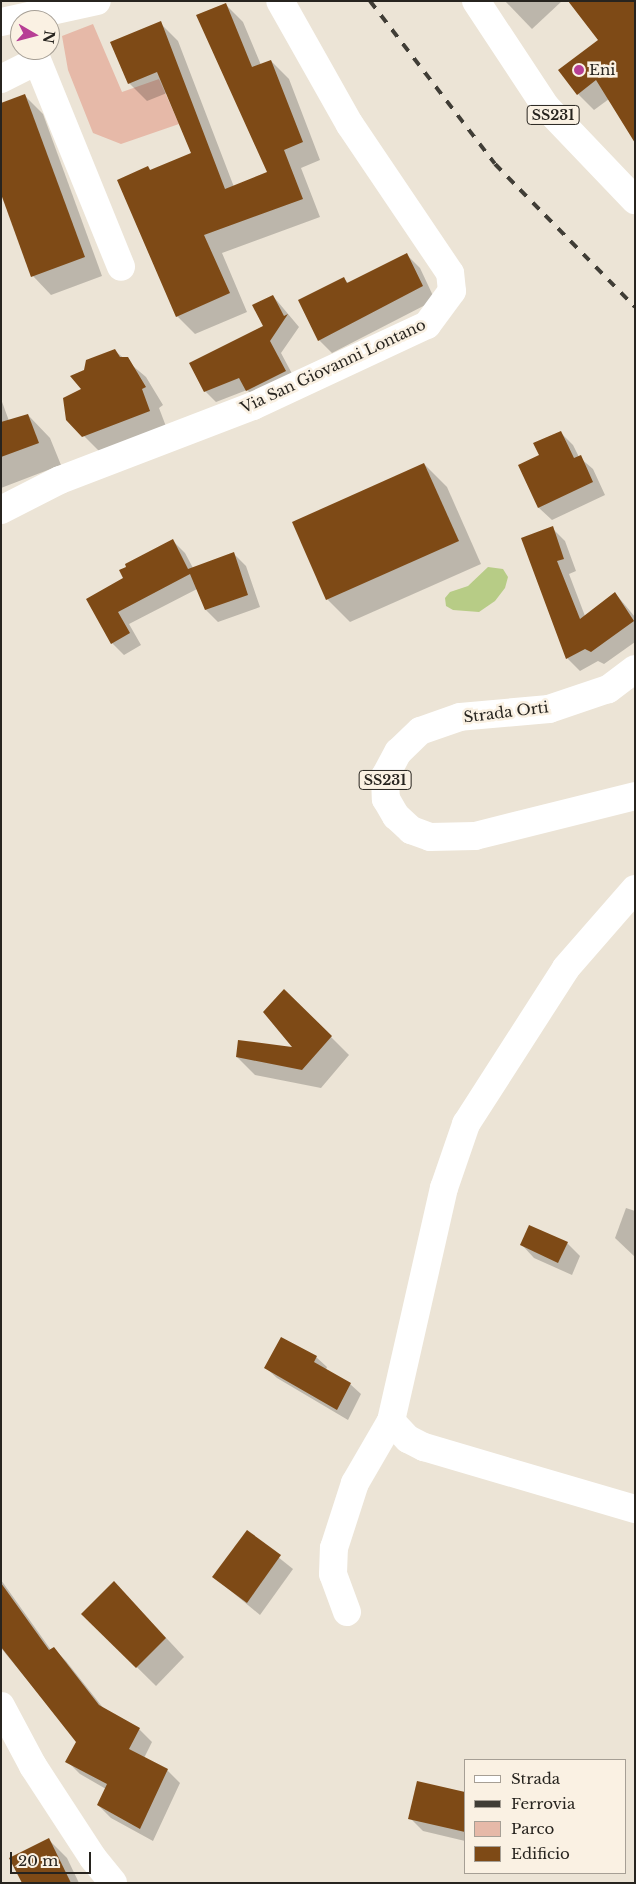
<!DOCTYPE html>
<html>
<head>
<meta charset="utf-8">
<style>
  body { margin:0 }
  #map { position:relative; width:636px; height:1884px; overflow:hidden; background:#ece4d6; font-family:"Libre Baskerville",serif }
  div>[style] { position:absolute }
  .green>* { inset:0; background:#e6b9a8 }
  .water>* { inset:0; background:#b7cc86 }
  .shadow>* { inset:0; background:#0003 }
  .building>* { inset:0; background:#7e4a16 }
  .minor>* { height:28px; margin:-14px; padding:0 14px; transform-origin:14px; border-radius:14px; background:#fff }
  .major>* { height:28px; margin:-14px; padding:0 14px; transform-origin:14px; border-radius:14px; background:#fff }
  .rail>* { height:4px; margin-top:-2px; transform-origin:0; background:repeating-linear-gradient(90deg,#403d36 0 9px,transparent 0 18px) }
  .dots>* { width:14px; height:14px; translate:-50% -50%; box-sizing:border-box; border:2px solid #faf1e3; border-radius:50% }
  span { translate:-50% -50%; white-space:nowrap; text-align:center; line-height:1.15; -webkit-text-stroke:5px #faf1e3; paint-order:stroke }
  .shield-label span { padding:1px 4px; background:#faf1e3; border:1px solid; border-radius:4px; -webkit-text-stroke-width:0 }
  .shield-label { font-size:14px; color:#27241f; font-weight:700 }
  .poi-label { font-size:15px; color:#27241f }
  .left { translate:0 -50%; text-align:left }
  .street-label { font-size:15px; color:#27241f }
  .frame { position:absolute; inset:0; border:2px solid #27241f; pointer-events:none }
  .legend { position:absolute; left:464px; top:1759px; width:162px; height:115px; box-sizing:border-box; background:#faf1e3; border:1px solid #a69f95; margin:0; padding:6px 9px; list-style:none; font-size:15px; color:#27241f }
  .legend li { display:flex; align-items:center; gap:10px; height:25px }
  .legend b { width:25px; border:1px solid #a69f95 }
  .north { position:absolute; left:10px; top:10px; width:50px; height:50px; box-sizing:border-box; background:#faf1e3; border:1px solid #a69f95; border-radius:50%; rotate:98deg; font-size:14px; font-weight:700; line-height:20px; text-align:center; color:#27241f }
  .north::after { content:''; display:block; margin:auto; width:18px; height:22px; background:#b73f95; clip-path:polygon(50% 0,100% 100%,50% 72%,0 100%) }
  .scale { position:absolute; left:10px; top:1852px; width:81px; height:22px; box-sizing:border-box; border:2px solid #27241f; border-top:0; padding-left:6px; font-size:15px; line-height:18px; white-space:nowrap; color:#27241f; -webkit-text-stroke:4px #faf1e3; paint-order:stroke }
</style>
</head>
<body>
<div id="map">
  <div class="green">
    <div style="clip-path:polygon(93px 24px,122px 92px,159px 79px,179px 124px,121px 144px,93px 133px,68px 70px,62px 36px)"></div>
  </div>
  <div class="water">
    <div style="clip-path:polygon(488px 567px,503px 569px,508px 577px,505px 588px,495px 601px,479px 612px,453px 610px,446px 606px,445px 598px,450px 592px,468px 586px)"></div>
  </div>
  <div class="shadow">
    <div style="clip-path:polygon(505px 1px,562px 1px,532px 29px)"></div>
    <div style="clip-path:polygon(635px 1px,609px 99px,594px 110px,578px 94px,600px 40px)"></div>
    <div style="clip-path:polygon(225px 4px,243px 22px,261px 65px,271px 61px,289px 79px,320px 160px,301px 168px,320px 217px,222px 253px,247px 312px,195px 334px,177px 316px,148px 167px,151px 171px,192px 154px,167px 93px,147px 101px,129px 83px,160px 23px,178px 41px,234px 187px,268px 173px)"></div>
    <div style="clip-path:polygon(25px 96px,43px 114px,102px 276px,51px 295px,33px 276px)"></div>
    <div style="clip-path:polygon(407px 255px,420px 268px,435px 300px,332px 353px,319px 340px,344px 279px,349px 284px)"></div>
    <div style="clip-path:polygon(273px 296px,299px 327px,281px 353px,297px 383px,259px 402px,247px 390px,216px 402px,205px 391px,265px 327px)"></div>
    <div style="clip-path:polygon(114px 350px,146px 377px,163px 405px,159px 408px,167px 429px,102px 454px,67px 419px,83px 390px,85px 371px)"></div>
    <div style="clip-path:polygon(1px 399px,9px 421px,28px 415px,50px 438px,61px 465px,1px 488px)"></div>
    <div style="clip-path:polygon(560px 432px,573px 445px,579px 457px,593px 469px,605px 495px,552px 520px,539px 508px,540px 456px)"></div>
    <div style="clip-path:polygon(424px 464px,447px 487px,481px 564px,350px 622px,327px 599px)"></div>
    <div style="clip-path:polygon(552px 528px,565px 541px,576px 571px,569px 574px,585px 616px,615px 593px,635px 617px,635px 642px,604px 664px,598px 661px,580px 671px,567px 658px)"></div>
    <div style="clip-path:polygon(173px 541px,185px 553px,193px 568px,234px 554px,246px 566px,260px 607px,218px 622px,206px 610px,197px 589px,129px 624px,141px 645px,124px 655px,112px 643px,88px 599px,124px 578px)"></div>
    <div style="clip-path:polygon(284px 990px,349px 1055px,321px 1088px,255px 1075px,237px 1057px,295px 1049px)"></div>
    <div style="clip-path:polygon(626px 1208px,635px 1211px,635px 1257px,615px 1238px)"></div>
    <div style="clip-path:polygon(567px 1243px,580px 1256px,572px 1275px,534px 1258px,522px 1245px)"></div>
    <div style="clip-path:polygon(316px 1357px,327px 1367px,326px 1370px,350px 1384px,361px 1394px,348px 1420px,277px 1378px,266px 1368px)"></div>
    <div style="clip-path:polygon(247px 1532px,293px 1569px,260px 1615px,214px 1577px)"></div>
    <div style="clip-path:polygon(1px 1580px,51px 1650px,53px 1648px,66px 1661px,104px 1709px,139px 1729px,152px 1742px,144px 1758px,167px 1770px,180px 1783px,153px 1841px,111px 1818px,98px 1805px,106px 1789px,80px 1774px,67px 1761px,78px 1742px,1px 1648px)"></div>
    <div style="clip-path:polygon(114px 1582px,184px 1657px,156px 1686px,83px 1614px)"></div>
    <div style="clip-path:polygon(465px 1794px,465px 1841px,423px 1831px,410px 1818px)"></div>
    <div style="clip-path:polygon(48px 1839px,67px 1858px,79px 1883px,23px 1883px)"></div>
  </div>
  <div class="building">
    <div style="clip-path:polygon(568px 1px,635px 1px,635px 143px,596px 80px,577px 95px,558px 70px,598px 40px)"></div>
    <div style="clip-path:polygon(226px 3px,252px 67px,271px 60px,303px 142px,284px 150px,303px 199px,204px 235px,230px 293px,176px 317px,117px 180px,148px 166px,150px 170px,191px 153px,157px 72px,128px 84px,110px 42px,161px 21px,225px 189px,267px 172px,196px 15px)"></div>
    <div style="clip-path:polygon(25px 94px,85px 257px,31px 277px,1px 194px,1px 103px)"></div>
    <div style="clip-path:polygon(407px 253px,423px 286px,318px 341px,298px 300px,344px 277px,347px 283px)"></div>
    <div style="clip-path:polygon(273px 295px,284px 316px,288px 314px,270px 341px,286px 371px,246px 391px,239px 378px,204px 392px,189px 363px,263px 326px,252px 305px)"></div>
    <div style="clip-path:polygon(115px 349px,120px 357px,128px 357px,146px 387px,142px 389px,150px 411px,82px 437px,66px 420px,63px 398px,81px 389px,70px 376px,84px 370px,86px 360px)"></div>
    <div style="clip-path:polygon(28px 414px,39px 443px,1px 457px,1px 422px)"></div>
    <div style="clip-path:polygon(561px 431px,574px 458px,581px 455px,593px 482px,538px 508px,518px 465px,539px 455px,533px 443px)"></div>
    <div style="clip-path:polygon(424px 463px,459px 541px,326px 600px,292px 522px)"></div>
    <div style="clip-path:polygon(553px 526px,564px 559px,557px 561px,580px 619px,615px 592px,634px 621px,591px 652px,585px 649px,566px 659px,521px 538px)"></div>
    <div style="clip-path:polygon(173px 539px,188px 569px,234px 552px,248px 595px,205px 610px,190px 574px,118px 612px,130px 633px,111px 644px,86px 599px,123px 578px,119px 570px,126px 567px,125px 564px)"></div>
    <div style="clip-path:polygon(284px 989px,332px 1036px,302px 1070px,236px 1057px,238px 1040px,292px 1047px,263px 1012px)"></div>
    <div style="clip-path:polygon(529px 1225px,568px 1242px,558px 1263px,520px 1245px)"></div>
    <div style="clip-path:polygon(281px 1337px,317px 1356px,314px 1362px,351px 1383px,337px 1410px,264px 1368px)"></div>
    <div style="clip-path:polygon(247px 1530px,281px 1555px,247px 1603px,212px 1577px)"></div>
    <div style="clip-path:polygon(114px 1581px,166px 1638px,136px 1668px,81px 1614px)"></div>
    <div style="clip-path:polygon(1px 1583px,49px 1650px,54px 1647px,99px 1705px,140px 1728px,129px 1749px,168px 1769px,140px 1829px,97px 1805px,107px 1784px,65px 1762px,76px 1742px,1px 1647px)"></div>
    <div style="clip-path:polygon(417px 1781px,465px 1792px,465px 1832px,408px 1819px)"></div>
    <div style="clip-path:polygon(49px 1838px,71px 1883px,22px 1883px,9px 1858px)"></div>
  </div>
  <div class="minor">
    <div style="left:1px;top:22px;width:98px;rotate:-12.3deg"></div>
    <div style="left:33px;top:50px;width:234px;rotate:67.9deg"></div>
    <div style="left:1px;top:79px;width:40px;rotate:-26.6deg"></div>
    <div style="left:1px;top:510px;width:66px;rotate:-27deg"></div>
    <div style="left:60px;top:480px;width:207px;rotate:-21deg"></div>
    <div style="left:253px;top:406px;width:192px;rotate:-25deg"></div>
    <div style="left:427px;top:325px;width:42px;rotate:-53.7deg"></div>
    <div style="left:452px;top:291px;width:18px;rotate:-96deg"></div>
    <div style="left:450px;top:273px;width:179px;rotate:-124deg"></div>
    <div style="left:350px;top:125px;width:142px;rotate:-119.4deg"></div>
    <div style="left:391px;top:1421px;width:25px;rotate:47deg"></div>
    <div style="left:408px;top:1439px;width:18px;rotate:27deg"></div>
    <div style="left:424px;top:1447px;width:220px;rotate:16.4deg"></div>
    <div style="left:347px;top:1612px;width:40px;rotate:-110.2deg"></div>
    <div style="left:333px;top:1574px;width:26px;rotate:-88deg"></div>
    <div style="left:334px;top:1548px;width:68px;rotate:-72.1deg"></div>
    <div style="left:355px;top:1483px;width:72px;rotate:-59.9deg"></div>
    <div style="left:391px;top:1421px;width:239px;rotate:-77.2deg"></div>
    <div style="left:444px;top:1188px;width:68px;rotate:-71deg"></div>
    <div style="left:466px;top:1124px;width:185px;rotate:-57.3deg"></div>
    <div style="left:566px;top:968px;width:105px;rotate:-48.9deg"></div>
    <div style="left:1px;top:1706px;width:68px;rotate:61.9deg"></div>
    <div style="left:33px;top:1766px;width:110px;rotate:56.9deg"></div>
    <div style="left:93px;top:1858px;width:32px;rotate:51deg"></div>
  </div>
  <div class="major">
    <div style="left:476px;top:1px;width:127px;rotate:56.6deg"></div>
    <div style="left:546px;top:107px;width:129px;rotate:46.3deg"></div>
    <div style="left:635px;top:669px;width:34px;rotate:143deg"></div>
    <div style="left:608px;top:689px;width:62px;rotate:161.3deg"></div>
    <div style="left:549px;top:709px;width:89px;rotate:174.9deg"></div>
    <div style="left:460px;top:717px;width:42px;rotate:160.7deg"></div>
    <div style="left:420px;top:731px;width:30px;rotate:136deg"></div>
    <div style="left:398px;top:752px;width:27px;rotate:118deg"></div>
    <div style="left:385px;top:776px;width:23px;rotate:88deg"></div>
    <div style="left:386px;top:799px;width:20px;rotate:60deg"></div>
    <div style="left:396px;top:816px;width:21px;rotate:43deg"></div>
    <div style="left:411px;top:830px;width:20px;rotate:20deg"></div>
    <div style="left:430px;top:837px;width:45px;rotate:-1.3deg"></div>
    <div style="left:475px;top:836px;width:165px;rotate:-14deg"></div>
  </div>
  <div class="rail">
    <div style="left:370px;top:1px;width:205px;rotate:52.5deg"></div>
    <div style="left:495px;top:164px;width:200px;rotate:45.6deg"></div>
  </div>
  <div class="dots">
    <div style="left:579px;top:70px;background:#b73f95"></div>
  </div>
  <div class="shield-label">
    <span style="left:553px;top:115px">SS231</span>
    <span style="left:385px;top:780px">SS231</span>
  </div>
  <div class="poi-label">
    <span class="left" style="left:589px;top:70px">Eni</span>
  </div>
  <div class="street-label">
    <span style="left:333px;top:366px;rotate:-25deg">Via San Giovanni Lontano</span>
    <span style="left:506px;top:712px;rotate:-7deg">Strada Orti</span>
  </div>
  <div class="frame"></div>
  <ul class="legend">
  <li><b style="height:6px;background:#fff"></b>Strada</li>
  <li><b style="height:6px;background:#403d36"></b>Ferrovia</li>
  <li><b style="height:14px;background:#e6b9a8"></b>Parco</li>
  <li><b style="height:14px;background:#7e4a16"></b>Edificio</li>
  </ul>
  <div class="north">N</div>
  <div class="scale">20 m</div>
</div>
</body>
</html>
